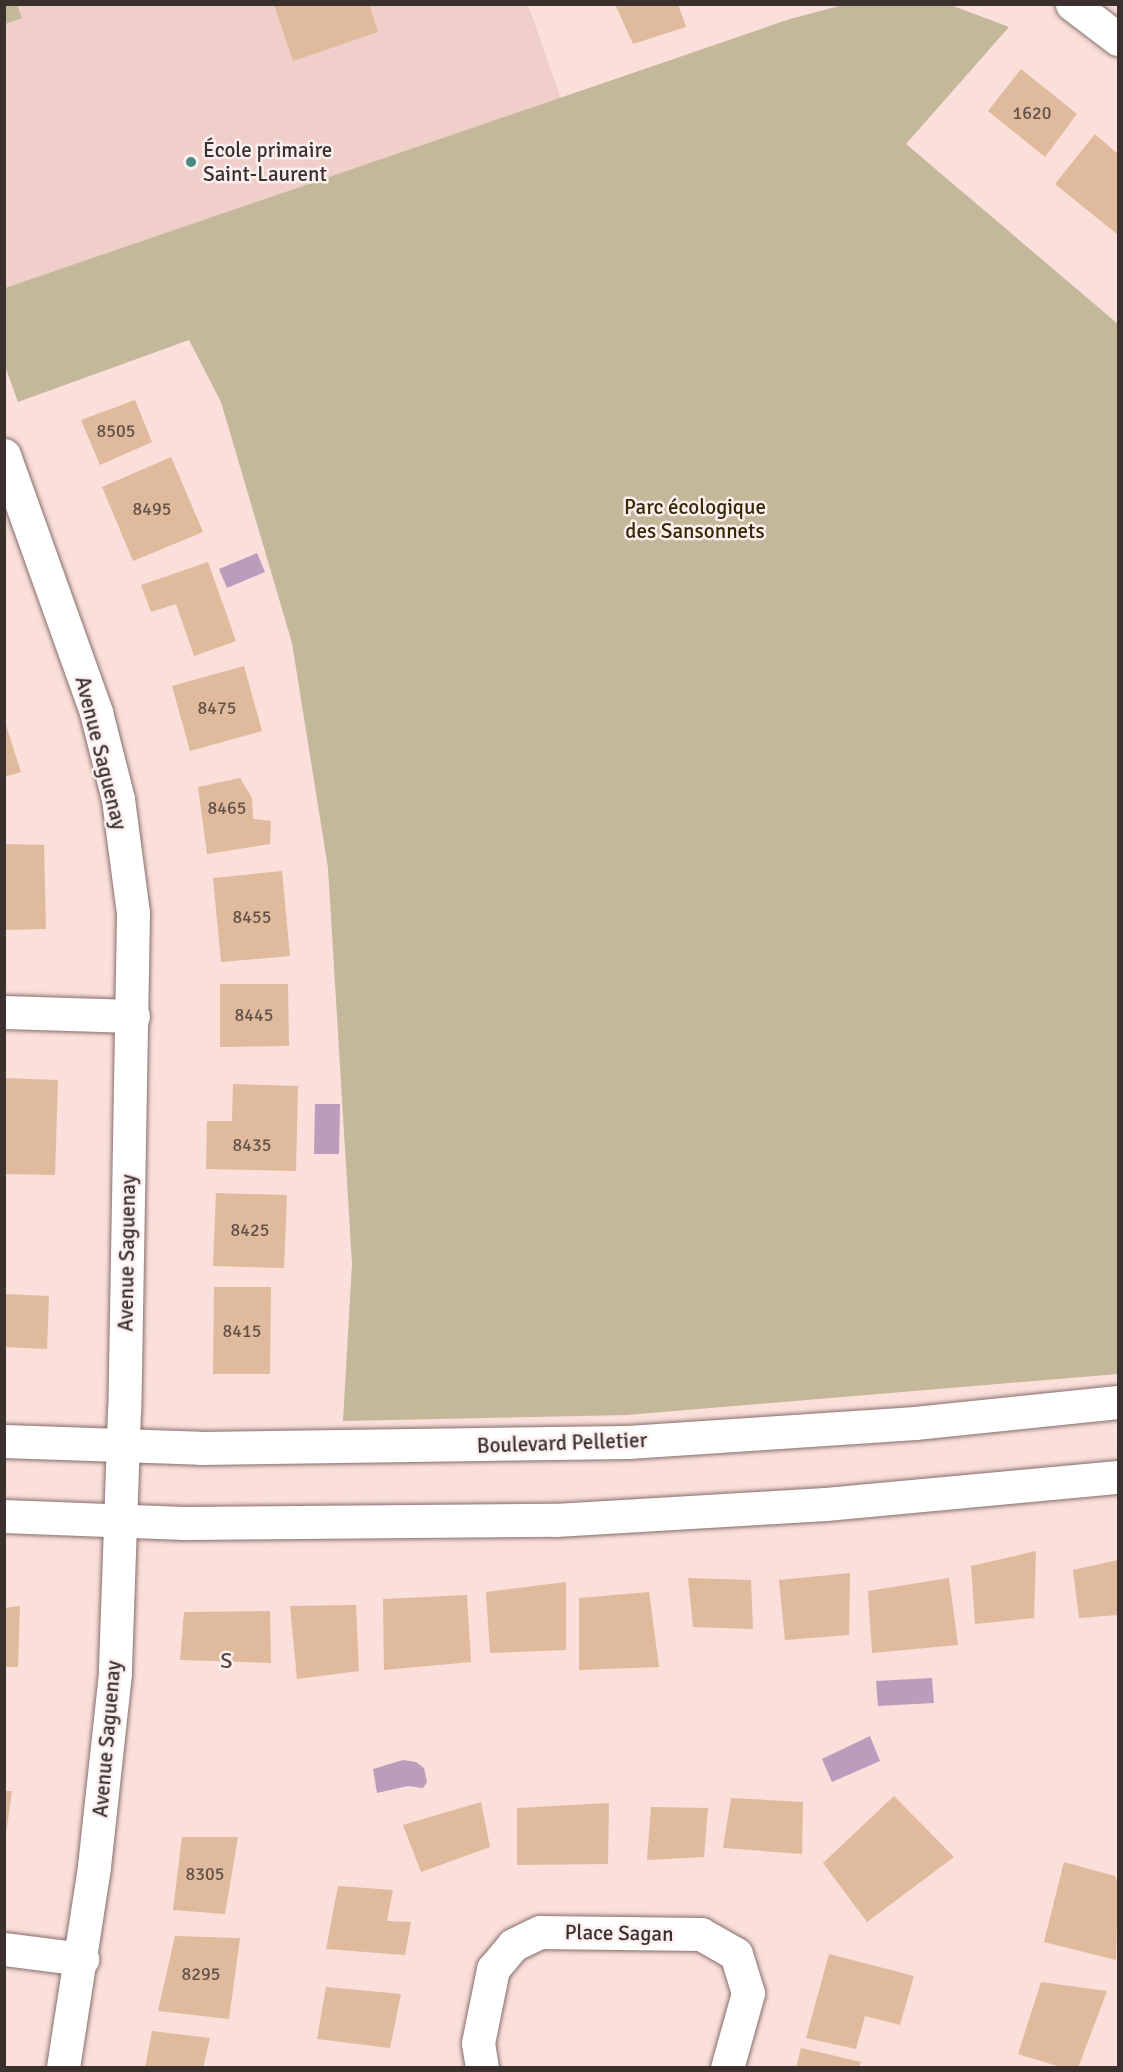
<!DOCTYPE html>
<html>
<head>
<meta charset="utf-8">
<style>
  body { margin:0 }
  #map { position:relative; width:1123px; height:2072px; overflow:hidden; background:#fadfda; font-family:Signika,sans-serif }
  div>[style] { position:absolute }
  .built>* { inset:0; background:#f0cec9 }
  .green>* { inset:0; background:#c3b89a }
  .water>* { inset:0; background:#bc9cbc }
  .building>* { inset:0; background:#dfba9d }
  .roads { filter:drop-shadow(0 0 2px #866e6b) drop-shadow(0 0 2px #866e6b) }
  .minor>* { height:33px; margin:-16.5px; padding:0 16.5px; transform-origin:16.5px; border-radius:16.5px; background:#fff }
  .tertiary>* { height:33px; margin:-16.5px; padding:0 16.5px; transform-origin:16.5px; border-radius:16.5px; background:#fff }
  .dots>* { width:16px; height:16px; translate:-50% -50%; box-sizing:border-box; border:3px solid #fbf0ee; border-radius:50% }
  span { translate:-50% -50%; white-space:nowrap; text-align:center; line-height:1.15; -webkit-text-stroke:5px #fbf0ee; paint-order:stroke }
  .number-label { font-size:18px; color:#63524a }
  .number-label span { -webkit-text-stroke-width:0 }
  .poi-label { font-size:21px; color:#3a302e }
  .left { translate:0 -50%; text-align:left }
  .park-label { font-size:21px; color:#342905 }
  .street-label { font-size:21px; color:#3a302e }
  .neighbourhood-label { font-size:22px; color:#5b4542; letter-spacing:1.5px }
  .frame { position:absolute; inset:0; border:6px solid #3a302e; pointer-events:none }
</style>
</head>
<body>
<div id="map">
  <div class="built">
    <div style="clip-path:polygon(4px 5px,528px 5px,561px 99px,5px 288px)"></div>
  </div>
  <div class="green">
    <div style="clip-path:polygon(5px 4px,17px 5px,22px 18px,5px 24px)"></div>
    <div style="clip-path:polygon(948px 4px,1009px 27px,906px 144px,1118px 324px,1118px 1374px,627px 1415px,343px 1421px,352px 1264px,328px 868px,292px 643px,221px 402px,189px 340px,18px 402px,5px 366px,5px 288px,790px 19px,843px 5px)"></div>
  </div>
  <div class="water">
    <div style="clip-path:polygon(257px 553px,265px 572px,227px 588px,219px 569px)"></div>
    <div style="clip-path:polygon(315px 1104px,340px 1104px,339px 1154px,314px 1154px)"></div>
    <div style="clip-path:polygon(932px 1678px,934px 1703px,878px 1706px,876px 1681px)"></div>
    <div style="clip-path:polygon(870px 1736px,880px 1761px,832px 1782px,822px 1759px)"></div>
    <div style="clip-path:polygon(403px 1760px,416px 1762px,424px 1768px,427px 1782px,423px 1788px,408px 1786px,377px 1793px,373px 1769px)"></div>
  </div>
  <div class="building">
    <div style="clip-path:polygon(274px 4px,369px 4px,378px 32px,293px 61px)"></div>
    <div style="clip-path:polygon(615px 4px,678px 4px,686px 27px,633px 44px)"></div>
    <div style="clip-path:polygon(1021px 69px,1077px 114px,1045px 157px,988px 111px)"></div>
    <div style="clip-path:polygon(1095px 134px,1118px 154px,1118px 235px,1055px 184px)"></div>
    <div style="clip-path:polygon(135px 400px,152px 442px,100px 465px,81px 420px)"></div>
    <div style="clip-path:polygon(171px 457px,203px 532px,133px 561px,102px 487px)"></div>
    <div style="clip-path:polygon(208px 562px,236px 641px,194px 656px,176px 604px,151px 612px,141px 585px)"></div>
    <div style="clip-path:polygon(244px 666px,262px 731px,190px 751px,172px 686px)"></div>
    <div style="clip-path:polygon(4px 719px,21px 772px,4px 777px)"></div>
    <div style="clip-path:polygon(240px 778px,252px 798px,253px 819px,271px 821px,270px 844px,207px 854px,198px 787px)"></div>
    <div style="clip-path:polygon(4px 844px,44px 845px,46px 929px,4px 930px)"></div>
    <div style="clip-path:polygon(282px 871px,290px 956px,221px 962px,213px 878px)"></div>
    <div style="clip-path:polygon(220px 984px,288px 984px,289px 1046px,220px 1047px)"></div>
    <div style="clip-path:polygon(4px 1078px,58px 1080px,55px 1175px,4px 1174px)"></div>
    <div style="clip-path:polygon(233px 1084px,298px 1086px,296px 1171px,206px 1169px,207px 1121px,232px 1121px)"></div>
    <div style="clip-path:polygon(216px 1193px,287px 1195px,284px 1268px,213px 1266px)"></div>
    <div style="clip-path:polygon(214px 1287px,271px 1287px,270px 1374px,213px 1374px)"></div>
    <div style="clip-path:polygon(4px 1294px,49px 1296px,47px 1349px,4px 1347px)"></div>
    <div style="clip-path:polygon(1036px 1551px,1034px 1618px,975px 1624px,971px 1566px)"></div>
    <div style="clip-path:polygon(1118px 1560px,1118px 1615px,1079px 1618px,1073px 1570px)"></div>
    <div style="clip-path:polygon(850px 1573px,849px 1635px,785px 1640px,779px 1580px)"></div>
    <div style="clip-path:polygon(688px 1578px,751px 1580px,753px 1629px,693px 1627px)"></div>
    <div style="clip-path:polygon(949px 1578px,958px 1645px,872px 1653px,868px 1591px)"></div>
    <div style="clip-path:polygon(566px 1582px,566px 1650px,490px 1653px,486px 1592px)"></div>
    <div style="clip-path:polygon(649px 1592px,659px 1667px,579px 1670px,579px 1598px)"></div>
    <div style="clip-path:polygon(467px 1595px,471px 1662px,384px 1670px,383px 1599px)"></div>
    <div style="clip-path:polygon(356px 1605px,359px 1671px,297px 1679px,290px 1606px)"></div>
    <div style="clip-path:polygon(20px 1606px,18px 1667px,4px 1667px,4px 1608px)"></div>
    <div style="clip-path:polygon(270px 1611px,271px 1663px,180px 1660px,184px 1612px)"></div>
    <div style="clip-path:polygon(4px 1791px,12px 1791px,6px 1834px,4px 1834px)"></div>
    <div style="clip-path:polygon(894px 1796px,954px 1857px,867px 1922px,823px 1863px)"></div>
    <div style="clip-path:polygon(731px 1798px,803px 1802px,802px 1854px,723px 1848px)"></div>
    <div style="clip-path:polygon(481px 1802px,490px 1847px,421px 1872px,403px 1825px)"></div>
    <div style="clip-path:polygon(609px 1803px,608px 1864px,517px 1865px,517px 1808px)"></div>
    <div style="clip-path:polygon(651px 1807px,708px 1808px,704px 1857px,647px 1860px)"></div>
    <div style="clip-path:polygon(182px 1837px,238px 1837px,225px 1914px,173px 1910px)"></div>
    <div style="clip-path:polygon(1064px 1862px,1115px 1876px,1118px 1885px,1116px 1960px,1044px 1942px)"></div>
    <div style="clip-path:polygon(338px 1886px,393px 1890px,387px 1921px,411px 1922px,405px 1955px,326px 1949px)"></div>
    <div style="clip-path:polygon(175px 1936px,240px 1938px,229px 2019px,158px 2011px)"></div>
    <div style="clip-path:polygon(829px 1954px,914px 1976px,900px 2025px,865px 2016px,856px 2049px,806px 2038px)"></div>
    <div style="clip-path:polygon(1041px 1982px,1107px 1991px,1078px 2068px,1064px 2068px,1018px 2054px)"></div>
    <div style="clip-path:polygon(326px 1987px,401px 1994px,390px 2048px,317px 2039px)"></div>
    <div style="clip-path:polygon(152px 2031px,210px 2038px,203px 2068px,145px 2068px)"></div>
    <div style="clip-path:polygon(801px 2048px,861px 2062px,859px 2068px,796px 2068px)"></div>
  </div>
  <div class="roads">
    <div class="minor">
      <div style="left:1072px;top:4px;width:58px;rotate:37.3deg"></div>
      <div style="left:4px;top:455px;width:273px;rotate:70.3deg"></div>
      <div style="left:96px;top:712px;width:90px;rotate:75.8deg"></div>
      <div style="left:118px;top:799px;width:115px;rotate:82.5deg"></div>
      <div style="left:133px;top:913px;width:497px;rotate:91deg"></div>
      <div style="left:124px;top:1410px;width:263px;rotate:92deg"></div>
      <div style="left:115px;top:1673px;width:195px;rotate:96.2deg"></div>
      <div style="left:94px;top:1867px;width:203px;rotate:98.8deg"></div>
      <div style="left:4px;top:1012px;width:129px;rotate:1.8deg"></div>
      <div style="left:4px;top:1949px;width:79px;rotate:7.3deg"></div>
      <div style="left:482px;top:2068px;width:25px;rotate:-99deg"></div>
      <div style="left:478px;top:2043px;width:76px;rotate:-78.5deg"></div>
      <div style="left:493px;top:1969px;width:31px;rotate:-50deg"></div>
      <div style="left:513px;top:1945px;width:30px;rotate:-26deg"></div>
      <div style="left:540px;top:1932px;width:161px;rotate:0.7deg"></div>
      <div style="left:701px;top:1934px;width:40px;rotate:29.7deg"></div>
      <div style="left:736px;top:1954px;width:41px;rotate:72.9deg"></div>
      <div style="left:748px;top:1993px;width:78px;rotate:105.6deg"></div>
    </div>
    <div class="tertiary">
      <div style="left:4px;top:1441px;width:196px;rotate:2deg"></div>
      <div style="left:200px;top:1448px;width:428px;rotate:-0.8deg"></div>
      <div style="left:628px;top:1442px;width:288px;rotate:-3.8deg"></div>
      <div style="left:915px;top:1423px;width:204px;rotate:-5.9deg"></div>
      <div style="left:4px;top:1516px;width:180px;rotate:2.2deg"></div>
      <div style="left:184px;top:1523px;width:371px;rotate:-0.5deg"></div>
      <div style="left:555px;top:1520px;width:271px;rotate:-3.4deg"></div>
      <div style="left:826px;top:1504px;width:293px;rotate:-5.3deg"></div>
    </div>
  </div>
  <div class="dots">
    <div style="left:191px;top:162px;background:#478c82"></div>
  </div>
  <div class="number-label">
    <span style="left:1032px;top:113px">1620</span>
    <span style="left:116px;top:431px">8505</span>
    <span style="left:152px;top:509px">8495</span>
    <span style="left:217px;top:708px">8475</span>
    <span style="left:227px;top:808px">8465</span>
    <span style="left:252px;top:917px">8455</span>
    <span style="left:254px;top:1015px">8445</span>
    <span style="left:252px;top:1145px">8435</span>
    <span style="left:250px;top:1230px">8425</span>
    <span style="left:242px;top:1331px">8415</span>
    <span style="left:205px;top:1874px">8305</span>
    <span style="left:201px;top:1974px">8295</span>
  </div>
  <div class="poi-label">
    <span class="left" style="left:203px;top:162px">École primaire<br>Saint-Laurent</span>
  </div>
  <div class="park-label">
    <span style="left:695px;top:519px">Parc écologique<br>des Sansonnets</span>
  </div>
  <div class="street-label">
    <span style="left:101px;top:753px;rotate:76deg">Avenue Saguenay</span>
    <span style="left:127px;top:1253px;rotate:-89deg">Avenue Saguenay</span>
    <span style="left:562px;top:1443px;rotate:-2deg">Boulevard Pelletier</span>
    <span style="left:107px;top:1739px;rotate:-85deg">Avenue Saguenay</span>
    <span style="left:619px;top:1933px;rotate:1deg">Place Sagan</span>
  </div>
  <div class="neighbourhood-label">
    <span style="left:227px;top:1661px">S</span>
  </div>
  <div class="frame"></div>
</div>
</body>
</html>
